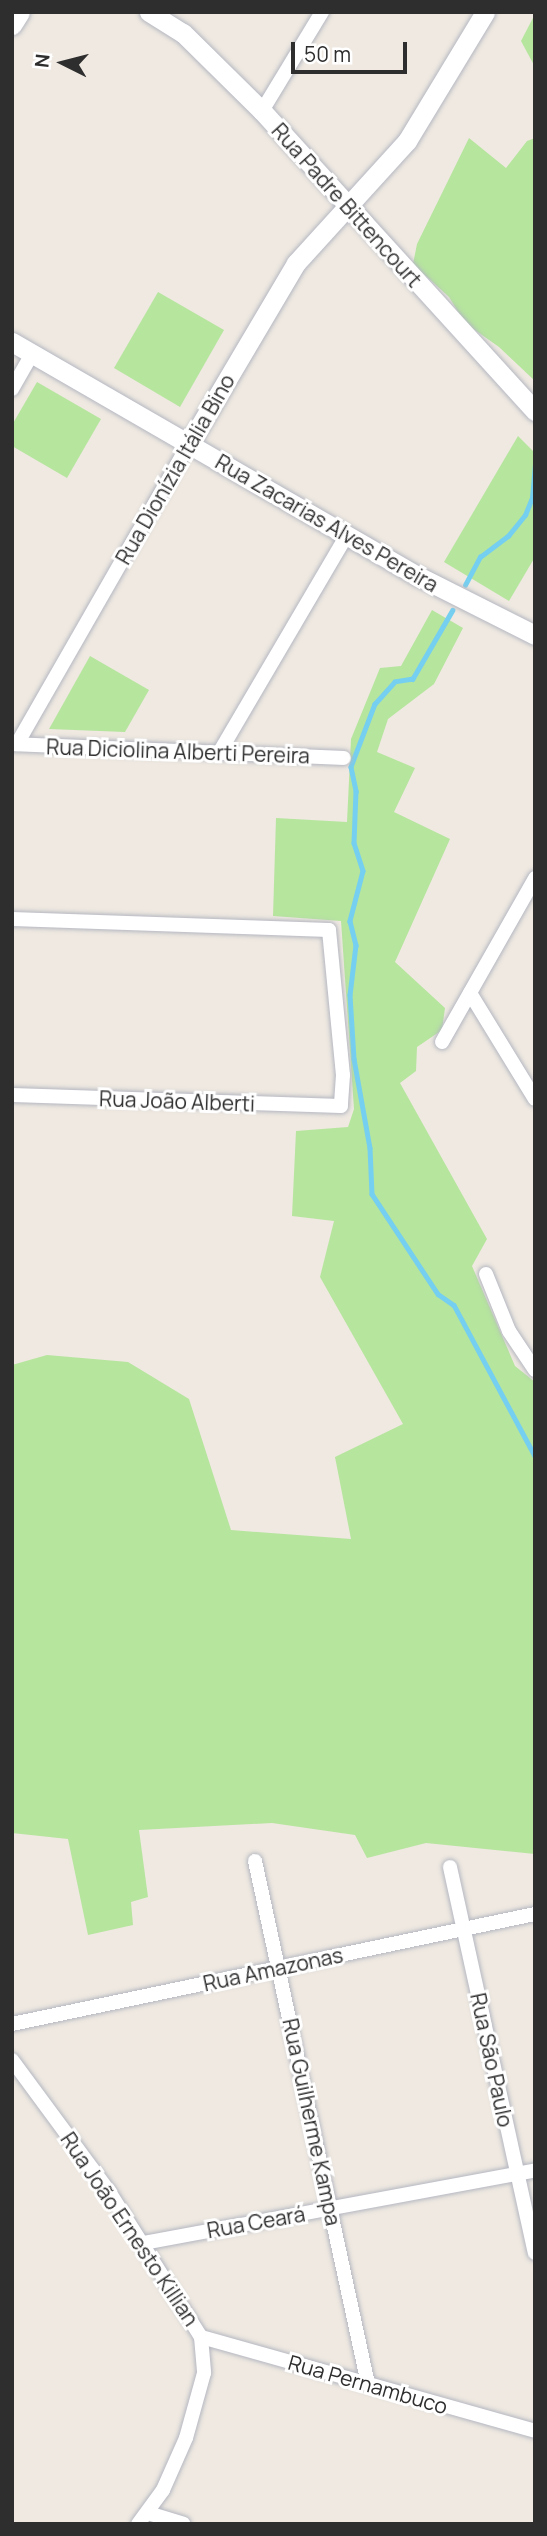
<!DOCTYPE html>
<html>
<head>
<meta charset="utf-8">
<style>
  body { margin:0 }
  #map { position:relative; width:547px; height:2536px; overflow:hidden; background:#efe9e1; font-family:Manrope,sans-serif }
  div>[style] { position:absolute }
  .green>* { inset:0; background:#b6e59e }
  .stream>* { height:4.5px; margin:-2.25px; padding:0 2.25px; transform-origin:2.25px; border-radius:2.25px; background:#75cff0 }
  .roads { filter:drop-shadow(0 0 2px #b4b7c1) drop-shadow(0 0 2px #b4b7c1) }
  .street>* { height:14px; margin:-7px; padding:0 7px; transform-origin:7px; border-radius:7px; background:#fff }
  .secondary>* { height:19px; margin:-9.5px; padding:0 9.5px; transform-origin:9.5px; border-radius:9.5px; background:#fff }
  span { translate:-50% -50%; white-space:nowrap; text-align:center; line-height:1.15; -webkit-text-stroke:6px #fff; paint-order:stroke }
  .street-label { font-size:21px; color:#2e2e2e }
  .frame { position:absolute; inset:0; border:14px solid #2e2e2e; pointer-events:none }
  .north { position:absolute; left:28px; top:28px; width:70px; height:70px; -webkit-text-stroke:5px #fff; paint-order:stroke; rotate:276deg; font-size:19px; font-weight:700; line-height:28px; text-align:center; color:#2e2e2e }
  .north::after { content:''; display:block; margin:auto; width:24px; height:32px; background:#2e2e2e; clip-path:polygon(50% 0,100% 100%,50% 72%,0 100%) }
  .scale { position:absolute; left:291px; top:42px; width:116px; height:32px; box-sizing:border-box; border:4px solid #2e2e2e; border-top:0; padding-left:9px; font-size:21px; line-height:24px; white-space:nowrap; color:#2e2e2e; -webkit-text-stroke:5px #fff; paint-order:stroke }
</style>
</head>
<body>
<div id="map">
  <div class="green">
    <div style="clip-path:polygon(535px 14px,535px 67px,521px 41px)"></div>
    <div style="clip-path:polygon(469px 138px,506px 168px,527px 141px,535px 138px,535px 381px,499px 347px,465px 323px,449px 297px,413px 264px,417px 244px)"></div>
    <div style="clip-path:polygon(158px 292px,224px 330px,180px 407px,114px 368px)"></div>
    <div style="clip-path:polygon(37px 382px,101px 419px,67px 478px,12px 446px,12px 425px)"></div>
    <div style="clip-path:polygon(518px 436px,535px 453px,535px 557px,509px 601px,444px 562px)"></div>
    <div style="clip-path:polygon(432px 610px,463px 628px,434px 684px,388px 719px,377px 752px,415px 768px,394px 812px,450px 839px,395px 962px,445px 1008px,442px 1030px,417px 1047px,416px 1071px,400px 1083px,487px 1239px,472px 1266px,515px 1366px,535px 1382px,535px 1854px,426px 1843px,367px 1858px,355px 1835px,272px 1823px,139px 1830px,148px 1897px,131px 1902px,133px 1925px,88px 1935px,68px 1839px,12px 1833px,12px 1365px,47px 1355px,128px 1362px,189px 1399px,231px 1530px,351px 1539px,335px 1457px,403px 1424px,320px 1277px,334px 1221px,292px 1216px,296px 1131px,348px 1127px,354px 1109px,341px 921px,273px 916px,276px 818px,347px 822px,351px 739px,380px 668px,401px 666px)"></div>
    <div style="clip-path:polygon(90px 656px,149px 690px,125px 732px,49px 729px)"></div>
  </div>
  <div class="stream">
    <div style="left:465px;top:585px;width:32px;rotate:-62deg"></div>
    <div style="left:480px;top:557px;width:35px;rotate:-37deg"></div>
    <div style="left:508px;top:536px;width:27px;rotate:-51deg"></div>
    <div style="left:525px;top:515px;width:18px;rotate:-68deg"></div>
    <div style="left:532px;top:498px;width:38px;rotate:-85deg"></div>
    <div style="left:453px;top:610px;width:80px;rotate:120.1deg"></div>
    <div style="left:413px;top:679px;width:18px;rotate:171deg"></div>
    <div style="left:395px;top:682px;width:30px;rotate:132deg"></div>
    <div style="left:375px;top:704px;width:67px;rotate:110.9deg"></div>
    <div style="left:351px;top:767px;width:25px;rotate:78deg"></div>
    <div style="left:356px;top:791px;width:52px;rotate:92.2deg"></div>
    <div style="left:354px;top:843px;width:29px;rotate:72deg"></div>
    <div style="left:363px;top:871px;width:52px;rotate:104.6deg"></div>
    <div style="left:350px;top:921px;width:25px;rotate:76deg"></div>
    <div style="left:356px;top:945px;width:50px;rotate:96.8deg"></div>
    <div style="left:350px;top:995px;width:64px;rotate:86.4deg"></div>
    <div style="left:354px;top:1059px;width:90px;rotate:79.8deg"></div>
    <div style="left:370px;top:1148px;width:46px;rotate:87.5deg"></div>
    <div style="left:372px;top:1194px;width:120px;rotate:56.6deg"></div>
    <div style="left:438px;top:1294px;width:19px;rotate:35deg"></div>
    <div style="left:454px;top:1305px;width:171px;rotate:61.8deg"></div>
  </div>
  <div class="roads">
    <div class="street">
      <div style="left:262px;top:111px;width:116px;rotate:-58.8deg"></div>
      <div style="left:12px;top:389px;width:40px;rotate:-60.3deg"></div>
      <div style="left:12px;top:744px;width:332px;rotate:2.4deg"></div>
      <div style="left:17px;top:744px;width:346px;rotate:-60.2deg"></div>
      <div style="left:219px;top:753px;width:253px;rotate:-59.6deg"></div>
      <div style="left:12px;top:919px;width:317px;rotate:2deg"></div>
      <div style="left:329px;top:930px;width:146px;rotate:84.5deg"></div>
      <div style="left:343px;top:1075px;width:31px;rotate:94deg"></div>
      <div style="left:341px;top:1106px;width:329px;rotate:-178.1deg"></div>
      <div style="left:470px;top:993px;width:124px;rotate:58.5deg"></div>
      <div style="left:442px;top:1042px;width:189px;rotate:-60.4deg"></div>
      <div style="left:486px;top:1274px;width:61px;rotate:68deg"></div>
      <div style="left:509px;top:1331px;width:47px;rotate:56.3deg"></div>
      <div style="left:255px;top:1861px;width:535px;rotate:77.81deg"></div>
      <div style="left:450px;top:1867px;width:395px;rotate:77.6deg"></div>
      <div style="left:12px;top:2024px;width:534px;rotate:-11.88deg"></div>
      <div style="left:12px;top:2060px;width:162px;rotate:53.6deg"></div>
      <div style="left:108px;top:2190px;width:174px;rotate:57.7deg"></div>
      <div style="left:201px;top:2337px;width:36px;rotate:85deg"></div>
      <div style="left:204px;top:2373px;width:67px;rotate:105.5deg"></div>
      <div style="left:186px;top:2438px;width:57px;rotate:113.9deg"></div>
      <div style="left:163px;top:2490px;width:42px;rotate:126.3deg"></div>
      <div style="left:143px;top:2243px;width:399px;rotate:-10.5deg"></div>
      <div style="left:201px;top:2337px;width:347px;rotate:15.7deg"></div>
      <div style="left:148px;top:2513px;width:37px;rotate:17deg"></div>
    </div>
    <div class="secondary">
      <div style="left:149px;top:12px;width:40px;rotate:32deg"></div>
      <div style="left:183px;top:33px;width:111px;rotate:44.6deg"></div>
      <div style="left:262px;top:111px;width:406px;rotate:47.7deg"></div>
      <div style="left:12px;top:25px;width:15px;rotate:-58deg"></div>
      <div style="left:12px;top:342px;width:469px;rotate:30deg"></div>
      <div style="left:418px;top:576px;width:131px;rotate:26.8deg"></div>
      <div style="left:189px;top:444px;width:210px;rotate:-59.4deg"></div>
      <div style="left:296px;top:263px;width:165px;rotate:-47.7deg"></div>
      <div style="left:407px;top:141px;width:151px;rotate:-58.8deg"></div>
    </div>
  </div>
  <div class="street-label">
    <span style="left:347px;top:205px;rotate:48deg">Rua Padre Bittencourt</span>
    <span style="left:175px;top:469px;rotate:-60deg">Rua Dionízia Itália Bino</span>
    <span style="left:327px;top:523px;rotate:30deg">Rua Zacarias Alves Pereira</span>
    <span style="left:178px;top:751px;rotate:2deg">Rua Diciolina Alberti Pereira</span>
    <span style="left:177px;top:1101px;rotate:2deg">Rua João Alberti</span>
    <span style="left:273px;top:1969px;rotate:-12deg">Rua Amazonas</span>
    <span style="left:492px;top:2060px;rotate:78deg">Rua São Paulo</span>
    <span style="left:312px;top:2122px;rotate:78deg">Rua Guilherme Kampa</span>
    <span style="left:256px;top:2222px;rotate:-10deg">Rua Ceará</span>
    <span style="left:130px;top:2229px;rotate:56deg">Rua João Ernesto Killian</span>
    <span style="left:368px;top:2384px;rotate:16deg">Rua Pernambuco</span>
  </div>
  <div class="frame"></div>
  <div class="north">N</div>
  <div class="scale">50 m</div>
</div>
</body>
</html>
